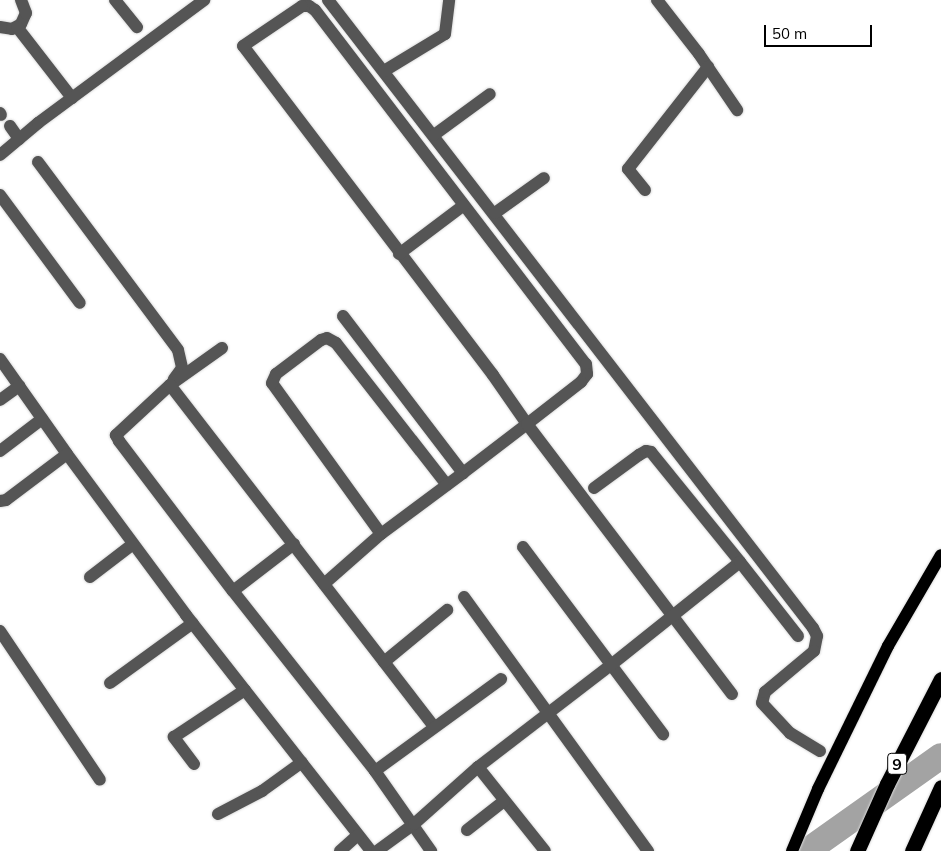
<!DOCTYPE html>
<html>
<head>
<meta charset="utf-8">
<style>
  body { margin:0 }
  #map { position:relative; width:941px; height:851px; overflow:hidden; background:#fff; font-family:Mulish,sans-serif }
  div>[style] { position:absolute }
  .river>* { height:26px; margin:-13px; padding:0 13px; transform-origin:13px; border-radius:13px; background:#a3a3a3 }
  .roads { filter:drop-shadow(0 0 1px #dbdbdb) drop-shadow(0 0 1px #dbdbdb) }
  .minor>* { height:12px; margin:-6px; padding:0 6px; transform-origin:6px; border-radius:6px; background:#555 }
  .major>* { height:12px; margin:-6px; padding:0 6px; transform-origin:6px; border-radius:6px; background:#000 }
  .highway>* { height:15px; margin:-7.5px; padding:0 7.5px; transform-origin:7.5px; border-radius:7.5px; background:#000 }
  span { translate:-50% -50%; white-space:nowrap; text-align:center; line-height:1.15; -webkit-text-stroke:4px #fff; paint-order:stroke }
  .shield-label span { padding:1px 4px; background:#fff; border:1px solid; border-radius:4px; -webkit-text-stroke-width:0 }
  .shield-label { font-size:16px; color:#000; font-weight:700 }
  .scale { position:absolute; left:764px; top:25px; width:108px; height:22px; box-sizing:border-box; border:2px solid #000; border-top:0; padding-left:6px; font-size:15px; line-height:18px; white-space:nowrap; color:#000; -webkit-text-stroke:4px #fff; paint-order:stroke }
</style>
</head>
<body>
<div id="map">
  <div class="river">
    <div style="left:807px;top:851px;width:164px;rotate:-35.3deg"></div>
  </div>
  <div class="roads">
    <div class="minor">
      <div style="left:115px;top:0;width:35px;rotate:51deg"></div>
      <div style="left:328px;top:0;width:793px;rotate:52.32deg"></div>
      <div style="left:813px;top:628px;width:9px;rotate:63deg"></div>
      <div style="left:817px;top:636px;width:15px;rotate:101deg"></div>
      <div style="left:814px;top:651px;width:64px;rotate:140.1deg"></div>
      <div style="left:765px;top:692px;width:11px;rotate:105deg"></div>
      <div style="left:762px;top:703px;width:41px;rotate:47deg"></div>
      <div style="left:790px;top:733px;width:35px;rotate:31deg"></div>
      <div style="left:657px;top:0;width:68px;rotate:52.1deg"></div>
      <div style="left:699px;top:54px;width:68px;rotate:55.8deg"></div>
      <div style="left:302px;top:6px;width:7px"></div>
      <div style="left:309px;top:6px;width:7px;rotate:34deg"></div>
      <div style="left:315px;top:10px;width:446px;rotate:52.6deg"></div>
      <div style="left:586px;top:364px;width:10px;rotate:84deg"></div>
      <div style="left:587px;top:374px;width:10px;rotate:127deg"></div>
      <div style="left:581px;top:382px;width:68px;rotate:142.1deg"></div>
      <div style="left:527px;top:424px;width:60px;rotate:-124.8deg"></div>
      <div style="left:493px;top:375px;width:413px;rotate:-127.2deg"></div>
      <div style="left:243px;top:46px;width:71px;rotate:-34.1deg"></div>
      <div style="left:0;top:27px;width:12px;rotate:9deg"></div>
      <div style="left:12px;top:29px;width:10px;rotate:-29deg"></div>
      <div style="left:21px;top:24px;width:12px;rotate:-66deg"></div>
      <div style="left:26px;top:13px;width:14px;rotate:-111deg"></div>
      <div style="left:17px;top:27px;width:90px;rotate:52.2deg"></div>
      <div style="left:384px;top:71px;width:71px;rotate:-31.2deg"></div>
      <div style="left:445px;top:34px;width:34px;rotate:-83deg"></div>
      <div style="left:0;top:113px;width:2px;rotate:63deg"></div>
      <div style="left:10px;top:126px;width:16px;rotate:55deg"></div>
      <div style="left:434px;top:135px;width:69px;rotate:-36.2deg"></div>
      <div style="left:0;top:155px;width:50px;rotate:-40.1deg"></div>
      <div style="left:38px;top:123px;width:207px;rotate:-36.5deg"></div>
      <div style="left:38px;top:162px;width:234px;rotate:53.3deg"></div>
      <div style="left:178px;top:350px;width:18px;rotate:77deg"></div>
      <div style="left:182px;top:368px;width:14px;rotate:126deg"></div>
      <div style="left:645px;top:190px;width:27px;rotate:-129deg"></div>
      <div style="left:628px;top:169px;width:130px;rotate:-51.9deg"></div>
      <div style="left:0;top:195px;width:134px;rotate:53.5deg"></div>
      <div style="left:495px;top:213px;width:60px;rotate:-35.5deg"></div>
      <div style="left:399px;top:254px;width:81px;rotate:-37deg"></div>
      <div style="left:343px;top:316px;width:198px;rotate:52.6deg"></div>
      <div style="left:463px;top:473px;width:81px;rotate:-37.4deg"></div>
      <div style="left:527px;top:424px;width:339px;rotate:52.8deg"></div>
      <div style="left:222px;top:348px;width:64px;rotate:144.6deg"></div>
      <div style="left:170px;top:385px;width:74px;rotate:137.2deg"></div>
      <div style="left:116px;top:435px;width:7px;rotate:63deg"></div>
      <div style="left:119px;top:441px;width:188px;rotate:52.8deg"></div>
      <div style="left:0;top:359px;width:116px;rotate:54.8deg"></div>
      <div style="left:67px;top:454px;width:200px;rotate:53.5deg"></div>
      <div style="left:186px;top:615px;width:300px;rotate:51.9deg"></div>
      <div style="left:170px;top:385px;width:432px;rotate:52.3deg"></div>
      <div style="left:0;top:400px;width:24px;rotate:-36deg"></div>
      <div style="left:0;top:451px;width:53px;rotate:-37.3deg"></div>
      <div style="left:594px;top:488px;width:56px;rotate:-36.3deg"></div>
      <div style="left:639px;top:455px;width:8px;rotate:-30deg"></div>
      <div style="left:646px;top:451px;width:5px;rotate:11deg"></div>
      <div style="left:651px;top:452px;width:141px;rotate:51deg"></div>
      <div style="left:0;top:501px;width:6px;rotate:-9deg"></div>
      <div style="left:6px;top:500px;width:76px;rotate:-37deg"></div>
      <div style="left:381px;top:534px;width:186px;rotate:-125.8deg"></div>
      <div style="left:272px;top:383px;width:10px;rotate:-66deg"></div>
      <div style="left:276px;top:374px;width:56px;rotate:-37.1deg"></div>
      <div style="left:321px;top:340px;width:6px;rotate:-18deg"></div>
      <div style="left:327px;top:338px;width:10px;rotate:29deg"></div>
      <div style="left:336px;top:343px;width:180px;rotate:52deg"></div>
      <div style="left:294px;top:544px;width:77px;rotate:142.4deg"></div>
      <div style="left:233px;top:591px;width:229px;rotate:51.7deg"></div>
      <div style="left:375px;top:771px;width:98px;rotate:55deg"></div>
      <div style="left:523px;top:547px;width:234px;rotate:53.2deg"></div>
      <div style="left:90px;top:577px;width:54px;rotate:-37.5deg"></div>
      <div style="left:324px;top:584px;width:76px;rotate:-41.3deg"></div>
      <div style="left:381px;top:534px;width:102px;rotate:-36.6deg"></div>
      <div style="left:464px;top:597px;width:314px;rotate:54.1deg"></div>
      <div style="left:0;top:631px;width:179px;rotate:56.1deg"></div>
      <div style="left:384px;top:662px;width:82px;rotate:-39.5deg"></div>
      <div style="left:110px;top:683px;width:102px;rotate:-35.9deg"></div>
      <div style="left:194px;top:764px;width:34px;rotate:-127deg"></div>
      <div style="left:174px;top:737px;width:85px;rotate:-33.5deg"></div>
      <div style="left:478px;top:767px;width:107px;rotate:51.4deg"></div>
      <div style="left:375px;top:771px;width:156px;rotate:-36.1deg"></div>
      <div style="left:218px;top:814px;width:50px;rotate:-27.6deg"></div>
      <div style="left:262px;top:791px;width:49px;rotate:-35.9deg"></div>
      <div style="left:467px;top:830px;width:47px;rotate:-38.1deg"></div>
      <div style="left:340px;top:851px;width:24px;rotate:-42deg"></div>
      <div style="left:377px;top:851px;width:46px;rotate:-36.1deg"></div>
      <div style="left:414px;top:824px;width:86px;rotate:-41.7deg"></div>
      <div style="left:478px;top:767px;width:168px;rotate:-37.5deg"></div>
      <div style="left:611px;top:665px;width:165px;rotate:-38.6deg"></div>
      <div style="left:740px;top:562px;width:94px;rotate:51.9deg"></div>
    </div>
    <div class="major">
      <div style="left:792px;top:851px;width:67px;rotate:-67.2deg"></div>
      <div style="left:818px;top:789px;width:159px;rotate:-63.9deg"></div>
      <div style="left:888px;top:646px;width:105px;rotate:-59.8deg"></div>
    </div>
    <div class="highway">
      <div style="left:857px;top:851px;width:73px;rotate:-65.9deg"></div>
      <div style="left:887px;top:784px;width:118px;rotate:-62.8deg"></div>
      <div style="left:912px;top:851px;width:70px;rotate:-65.6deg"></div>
    </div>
  </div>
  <div class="shield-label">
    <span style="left:897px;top:764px">9</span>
  </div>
  <div class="scale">50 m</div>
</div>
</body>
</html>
